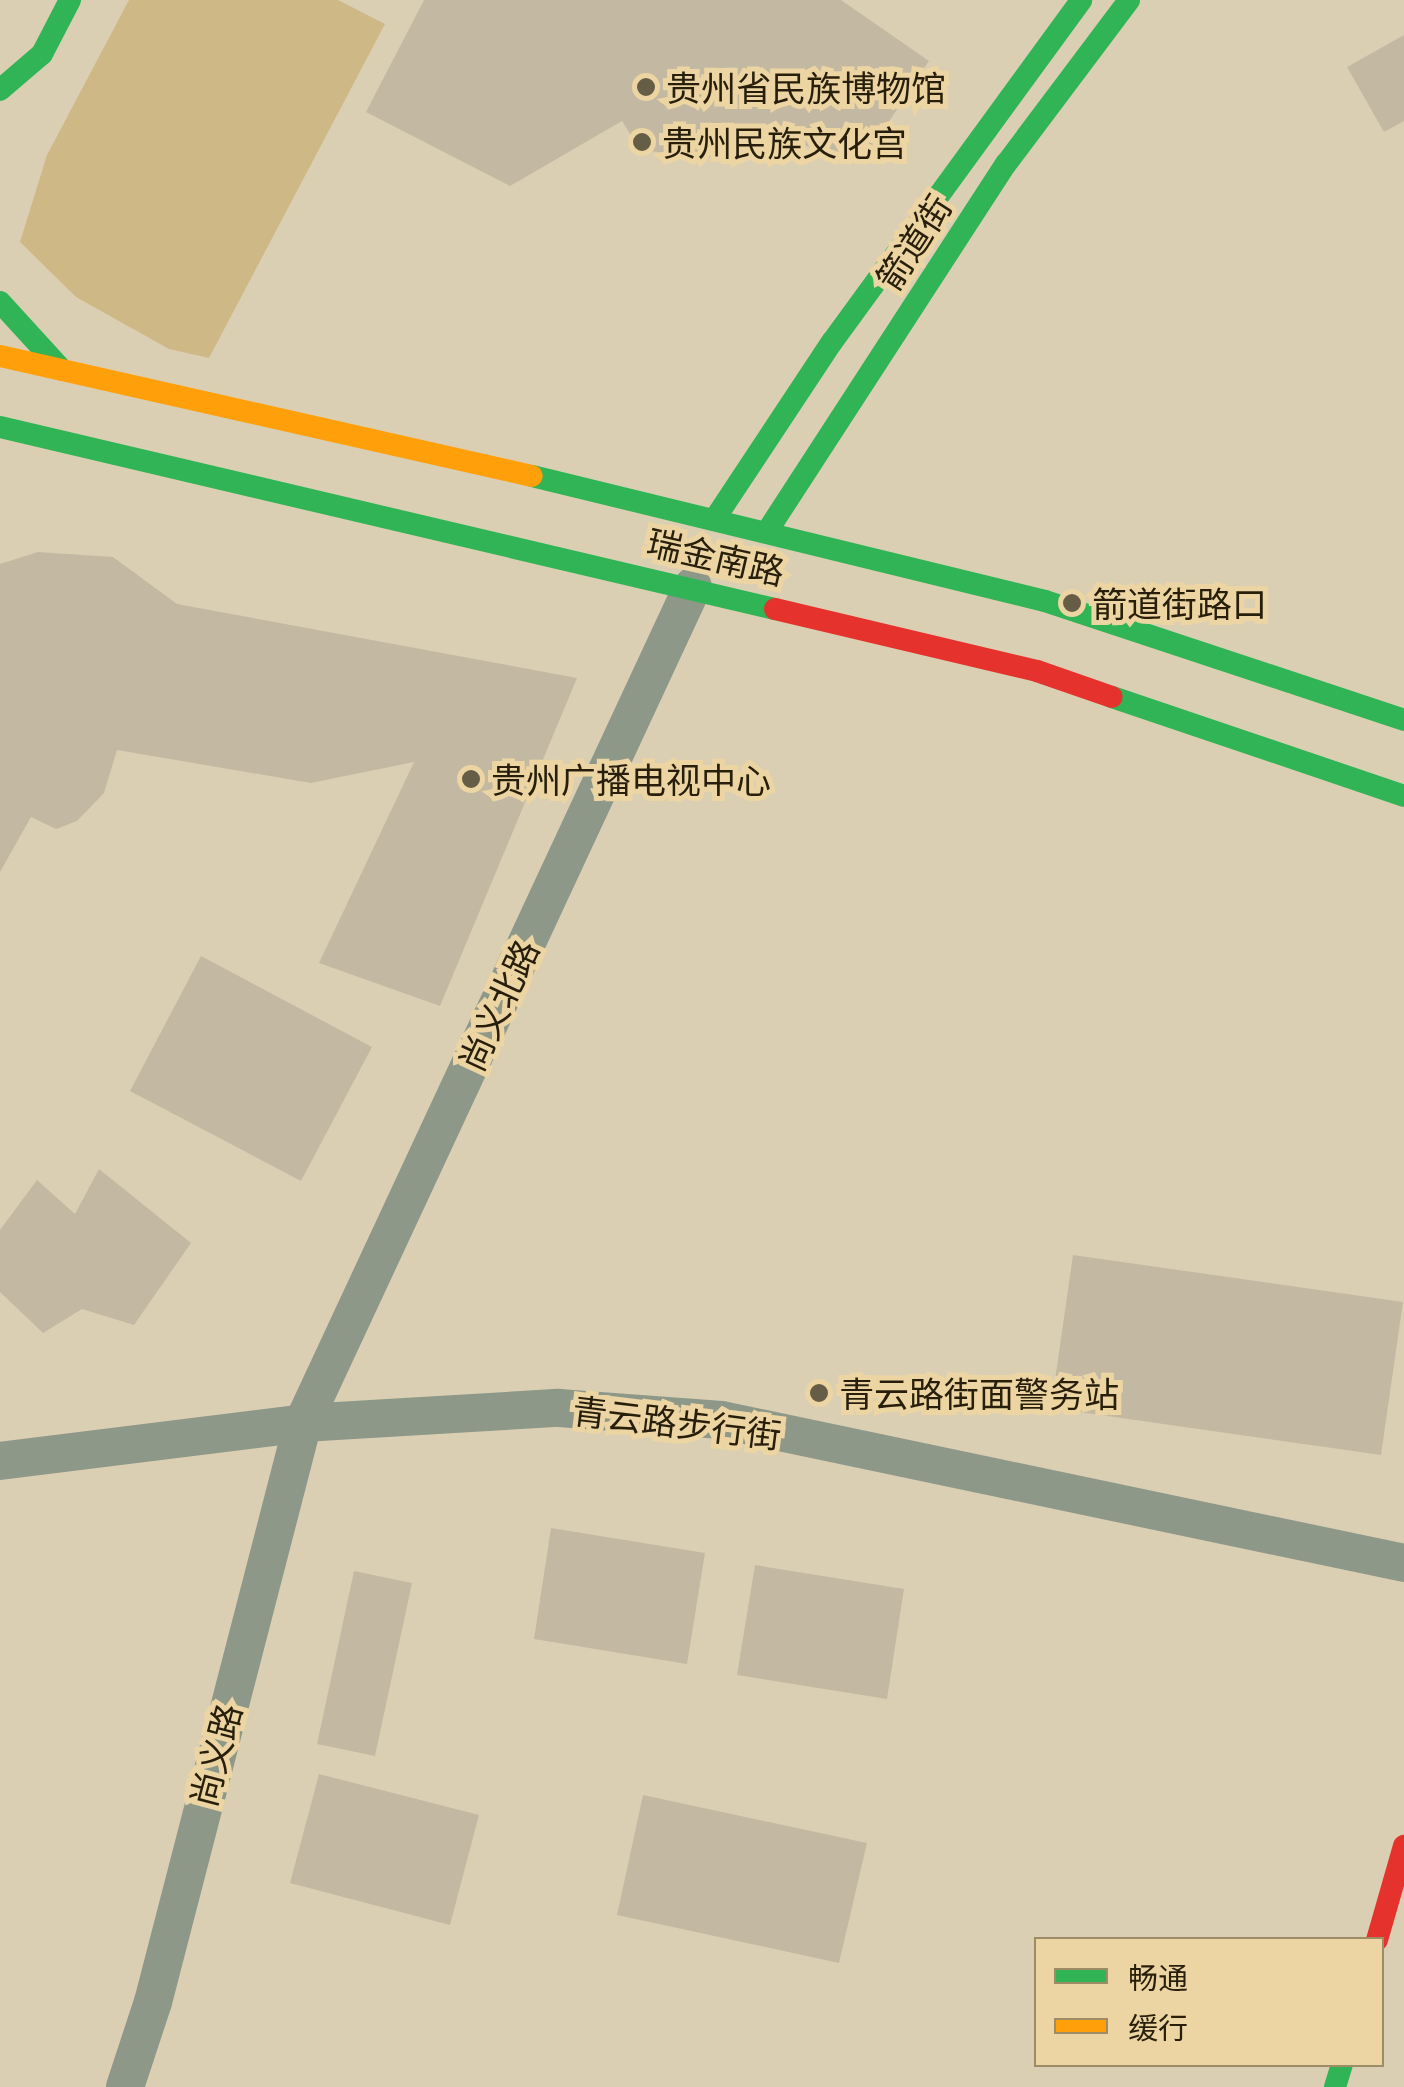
<!DOCTYPE html>
<html>
<head>
<meta charset="utf-8">
<style>
  body { margin:0 }
  #map { position:relative; width:1404px; height:2087px; overflow:hidden; background:#dbcfb3; font-family:Barlow,"Noto Sans SC",sans-serif }
  div>[style] { position:absolute }
  .green>* { inset:0; background:#ceb886 }
  .building>* { inset:0; background:#c3b9a3 }
  .street>* { height:38px; margin:-19px; padding:0 19px; transform-origin:19px; border-radius:19px; background:#8e9889 }
  .fast>* { height:22px; margin:-11px; padding:0 11px; transform-origin:11px; border-radius:11px; background:#30b455 }
  .slow>* { height:22px; margin:-11px; padding:0 11px; transform-origin:11px; border-radius:11px; background:#ff9f0a }
  .jam>* { height:22px; margin:-11px; padding:0 11px; transform-origin:11px; border-radius:11px; background:#e5322d }
  .dots>* { width:28px; height:28px; translate:-50% -50%; box-sizing:border-box; border:5px solid #ecd5a2; border-radius:50% }
  span { translate:-50% -50%; white-space:nowrap; text-align:center; line-height:1.15; -webkit-text-stroke:10px #ecd5a2; paint-order:stroke }
  .poi-label { font-size:35px; color:#271f0b }
  .left { translate:0 -50%; text-align:left }
  .street-label { font-size:35px; color:#271f0b }
  .legend { position:absolute; left:1034px; top:1937px; width:350px; height:130px; box-sizing:border-box; background:#ecd5a2; border:2px solid #9d8c66; margin:0; padding:12px 18px; list-style:none; font-size:30px; color:#271f0b }
  .legend li { display:flex; align-items:center; gap:20px; height:50px }
  .legend b { width:50px; border:2px solid #9d8c66 }
</style>
</head>
<body>
<div id="map">
  <div class="green">
    <div style="clip-path:polygon(129px 0,338px 0,385px 24px,209px 358px,169px 349px,76px 297px,20px 242px,47px 155px)"></div>
  </div>
  <div class="building">
    <div style="clip-path:polygon(424px 0,841px 0,929px 61px,863px 161px,743px 129px,721px 159px,640px 150px,622px 121px,510px 186px,366px 112px)"></div>
    <div style="clip-path:polygon(1404px 35px,1404px 121px,1384px 132px,1347px 67px)"></div>
    <div style="clip-path:polygon(38px 552px,113px 557px,177px 604px,577px 678px,440px 1006px,319px 963px,414px 762px,311px 783px,117px 750px,104px 793px,77px 821px,56px 829px,31px 817px,0 872px,0 564px)"></div>
    <div style="clip-path:polygon(201px 956px,372px 1047px,301px 1181px,130px 1091px)"></div>
    <div style="clip-path:polygon(99px 1169px,191px 1243px,134px 1325px,82px 1309px,43px 1333px,0 1292px,0 1230px,37px 1180px,75px 1214px)"></div>
    <div style="clip-path:polygon(1073px 1255px,1403px 1302px,1381px 1455px,1051px 1408px)"></div>
    <div style="clip-path:polygon(551px 1528px,705px 1553px,687px 1664px,534px 1639px)"></div>
    <div style="clip-path:polygon(755px 1565px,904px 1589px,887px 1699px,737px 1675px)"></div>
    <div style="clip-path:polygon(354px 1571px,412px 1583px,375px 1756px,317px 1744px)"></div>
    <div style="clip-path:polygon(319px 1774px,479px 1815px,450px 1925px,290px 1883px)"></div>
    <div style="clip-path:polygon(643px 1795px,867px 1843px,839px 1963px,617px 1915px)"></div>
  </div>
  <div class="street">
    <div style="left:0;top:1461px;width:305px;rotate:-7.1deg"></div>
    <div style="left:303px;top:1423px;width:256px;rotate:-3.4deg"></div>
    <div style="left:559px;top:1408px;width:163px;rotate:4.2deg"></div>
    <div style="left:722px;top:1420px;width:697px;rotate:11.84deg"></div>
    <div style="left:125px;top:2087px;width:89px;rotate:-71.8deg"></div>
    <div style="left:153px;top:2002px;width:598px;rotate:-75.48deg"></div>
    <div style="left:303px;top:1423px;width:923px;rotate:-65.02deg"></div>
  </div>
  <div class="fast">
    <div style="left:0;top:90px;width:55px;rotate:-40.6deg"></div>
    <div style="left:42px;top:54px;width:61px;rotate:-62.6deg"></div>
    <div style="left:0;top:302px;width:92px;rotate:47.6deg"></div>
    <div style="left:0;top:427px;width:796px;rotate:13.22deg"></div>
    <div style="left:532px;top:476px;width:528px;rotate:13.69deg"></div>
    <div style="left:1045px;top:601px;width:378px;rotate:18.3deg"></div>
    <div style="left:716px;top:517px;width:210px;rotate:-56.5deg"></div>
    <div style="left:832px;top:342px;width:423px;rotate:-53.9deg"></div>
    <div style="left:768px;top:530px;width:437px;rotate:-57deg"></div>
    <div style="left:1006px;top:164px;width:205px;rotate:-53.1deg"></div>
    <div style="left:1112px;top:697px;width:308px;rotate:18.7deg"></div>
    <div style="left:1335px;top:2087px;width:24px;rotate:-73deg"></div>
  </div>
  <div class="slow">
    <div style="left:0;top:356px;width:545px;rotate:12.71deg"></div>
  </div>
  <div class="jam">
    <div style="left:775px;top:609px;width:269px;rotate:13.3deg"></div>
    <div style="left:1037px;top:671px;width:79px;rotate:19.1deg"></div>
    <div style="left:1377px;top:1940px;width:98px;rotate:-74deg"></div>
  </div>
  <div class="dots">
    <div style="left:646px;top:87px;background:#665d46"></div>
    <div style="left:642px;top:142px;background:#665d46"></div>
    <div style="left:1072px;top:603px;background:#665d46"></div>
    <div style="left:471px;top:779px;background:#665d46"></div>
    <div style="left:819px;top:1393px;background:#665d46"></div>
  </div>
  <div class="poi-label">
    <span class="left" style="left:666px;top:87px">贵州省民族博物馆</span>
    <span class="left" style="left:662px;top:142px">贵州民族文化宫</span>
    <span class="left" style="left:1092px;top:603px">箭道街路口</span>
    <span class="left" style="left:491px;top:779px">贵州广播电视中心</span>
    <span class="left" style="left:839px;top:1393px">青云路街面警务站</span>
  </div>
  <div class="street-label">
    <span style="left:913px;top:242px;rotate:-57deg">箭道街</span>
    <span style="left:716px;top:556px;rotate:13deg">瑞金南路</span>
    <span style="left:498px;top:1005px;rotate:-65deg">尚义北路</span>
    <span style="left:677px;top:1422px;rotate:7deg">青云路步行街</span>
    <span style="left:215px;top:1755px;rotate:-75deg">尚义路</span>
  </div>
  <ul class="legend">
  <li><b style="height:12px;background:#30b455"></b>畅通</li>
  <li><b style="height:12px;background:#ff9f0a"></b>缓行</li>
  </ul>
</div>
</body>
</html>
